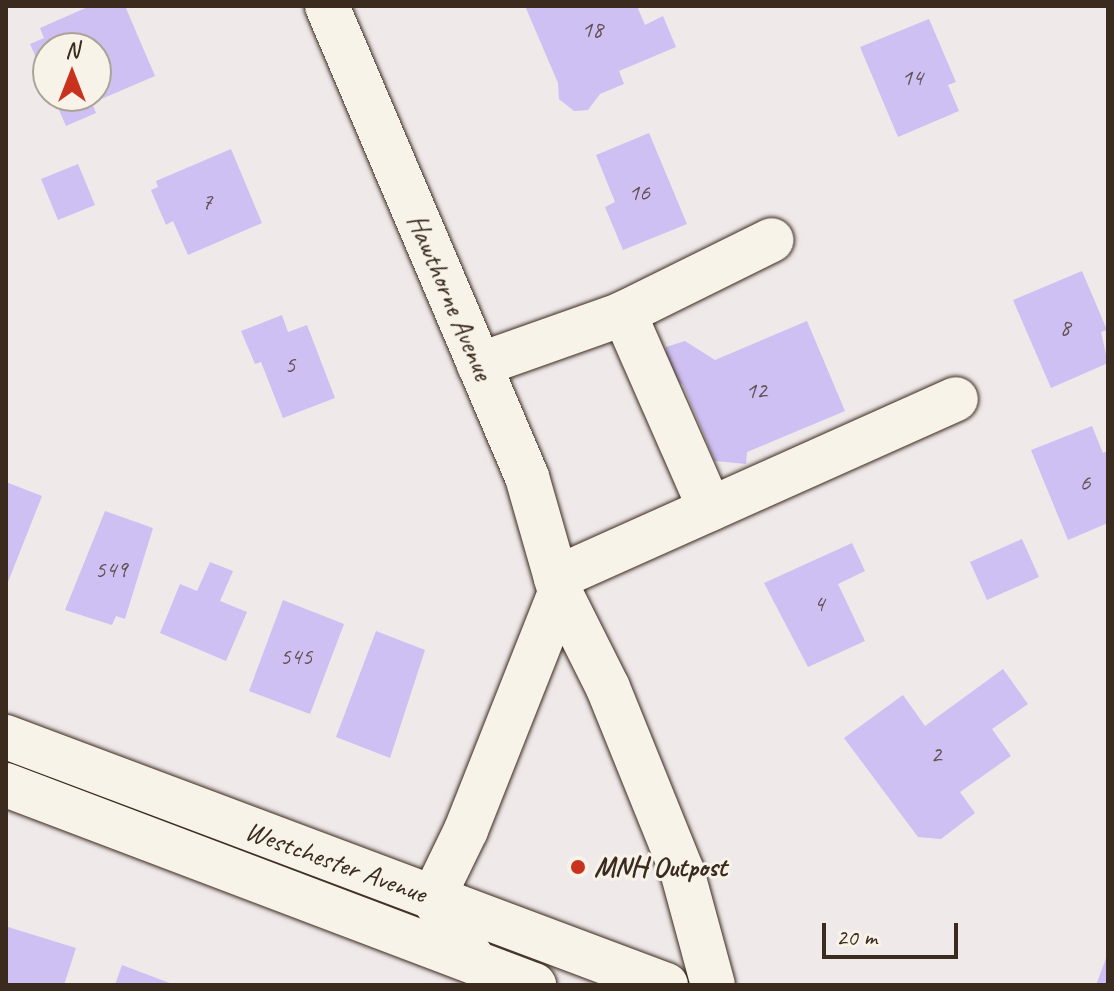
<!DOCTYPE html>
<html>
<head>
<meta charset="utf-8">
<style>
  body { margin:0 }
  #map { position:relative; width:1114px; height:991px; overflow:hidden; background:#efe9ea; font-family:Caveat,sans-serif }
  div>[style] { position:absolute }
  .building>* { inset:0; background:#cec0f2 }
  .roads { filter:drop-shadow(0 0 2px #3b2a1e) drop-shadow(0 0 2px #3b2a1e) }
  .minor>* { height:44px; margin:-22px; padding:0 22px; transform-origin:22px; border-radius:22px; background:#f7f3e8 }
  .major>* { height:44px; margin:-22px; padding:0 22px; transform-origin:22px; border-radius:22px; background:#f7f3e8 }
  .dots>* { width:22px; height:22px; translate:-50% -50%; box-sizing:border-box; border:4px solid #f7f3e8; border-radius:50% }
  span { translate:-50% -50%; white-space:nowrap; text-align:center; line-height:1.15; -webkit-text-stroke:6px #f7f3e8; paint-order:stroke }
  .number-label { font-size:24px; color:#605053 }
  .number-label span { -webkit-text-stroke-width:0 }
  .street-label { font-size:28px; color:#3b2a1e }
  .poi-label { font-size:28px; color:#3b2a1e; font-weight:700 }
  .left { translate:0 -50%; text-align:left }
  .frame { position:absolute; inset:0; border:8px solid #3b2a1e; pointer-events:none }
  .north { position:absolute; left:32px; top:32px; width:80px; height:80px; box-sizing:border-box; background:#f7f3e8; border:2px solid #aca397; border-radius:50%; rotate:0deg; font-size:22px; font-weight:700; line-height:32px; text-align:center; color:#3b2a1e }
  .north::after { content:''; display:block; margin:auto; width:28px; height:36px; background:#c8321e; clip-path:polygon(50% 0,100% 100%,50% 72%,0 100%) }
  .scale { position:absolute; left:822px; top:923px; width:136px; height:36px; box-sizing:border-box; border:4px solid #3b2a1e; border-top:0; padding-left:10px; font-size:24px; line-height:28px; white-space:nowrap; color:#3b2a1e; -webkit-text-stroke:6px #f7f3e8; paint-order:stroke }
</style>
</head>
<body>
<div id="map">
  <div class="building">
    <div style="clip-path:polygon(90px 6px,125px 6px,155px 76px,92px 103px,96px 113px,66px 126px,53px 96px,96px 96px,96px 48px,48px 48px,48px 85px,30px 44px,44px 38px,40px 28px)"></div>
    <div style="clip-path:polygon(525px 6px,637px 6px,645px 25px,663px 16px,676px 47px,619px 71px,624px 84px,600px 94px,588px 110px,574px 111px,559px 99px,558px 83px)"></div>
    <div style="clip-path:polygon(929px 19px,956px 82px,948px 85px,959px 111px,898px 137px,860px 47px)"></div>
    <div style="clip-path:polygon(649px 133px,687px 224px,623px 250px,605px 207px,615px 202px,596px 155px)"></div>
    <div style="clip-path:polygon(231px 149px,262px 223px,188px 255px,173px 221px,166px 225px,151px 190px,158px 187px,156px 181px)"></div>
    <div style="clip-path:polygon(78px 164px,95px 205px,58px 220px,41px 179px)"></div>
    <div style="clip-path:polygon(1082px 271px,1107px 330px,1101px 332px,1108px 363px,1051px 388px,1013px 300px)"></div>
    <div style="clip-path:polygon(282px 315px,288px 332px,307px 325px,335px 398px,283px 418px,261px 362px,255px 364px,241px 331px)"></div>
    <div style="clip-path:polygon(807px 321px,845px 411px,747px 452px,746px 464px,715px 461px,683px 385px,665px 371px,666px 347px,685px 341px,715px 360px)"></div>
    <div style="clip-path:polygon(1092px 426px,1103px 453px,1108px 451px,1108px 523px,1068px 540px,1031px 450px)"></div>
    <div style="clip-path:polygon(6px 482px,42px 496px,6px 587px)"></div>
    <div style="clip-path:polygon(105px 511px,153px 528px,125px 619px,116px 616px,112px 625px,65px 610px)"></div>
    <div style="clip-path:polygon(1022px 539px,1039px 577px,987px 600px,970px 562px)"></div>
    <div style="clip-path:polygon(852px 543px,865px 571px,838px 584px,865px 641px,808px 667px,764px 583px)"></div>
    <div style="clip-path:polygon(210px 562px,233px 571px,220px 601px,247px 612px,226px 661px,160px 633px,180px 584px,197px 591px)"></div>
    <div style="clip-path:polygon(283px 600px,344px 624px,310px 714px,249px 691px)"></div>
    <div style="clip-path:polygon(376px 631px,425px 650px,390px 758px,336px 737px)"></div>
    <div style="clip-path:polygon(1003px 669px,1028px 704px,992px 729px,1011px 756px,960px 792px,975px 813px,941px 839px,918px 837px,844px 738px,903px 695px,925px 726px)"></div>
    <div style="clip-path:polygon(8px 927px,76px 948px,64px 985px,6px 985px)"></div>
    <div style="clip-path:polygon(1108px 953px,1108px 985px,1096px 985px)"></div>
    <div style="clip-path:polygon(122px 965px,175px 985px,115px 985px)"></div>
  </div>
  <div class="roads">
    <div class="minor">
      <div style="left:327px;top:6px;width:512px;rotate:66.99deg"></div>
      <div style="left:527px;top:477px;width:120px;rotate:74deg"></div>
      <div style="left:560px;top:592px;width:107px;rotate:63.4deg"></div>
      <div style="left:608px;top:688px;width:197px;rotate:68deg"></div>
      <div style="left:682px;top:871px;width:118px;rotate:74.8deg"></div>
      <div style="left:624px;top:313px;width:214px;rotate:66.3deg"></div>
      <div style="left:479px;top:365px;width:150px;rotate:-19.5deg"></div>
      <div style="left:620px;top:315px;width:169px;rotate:-26.3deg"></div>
      <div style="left:556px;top:578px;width:438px;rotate:-24.1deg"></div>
      <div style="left:475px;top:962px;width:77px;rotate:-123.3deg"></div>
      <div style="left:433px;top:898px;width:76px;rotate:-64.1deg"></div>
      <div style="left:466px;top:830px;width:256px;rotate:-68.4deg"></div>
    </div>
    <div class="major">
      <div style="left:6px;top:737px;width:705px;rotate:20.59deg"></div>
      <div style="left:6px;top:785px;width:565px;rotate:20.75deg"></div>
    </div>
  </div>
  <div class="dots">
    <div style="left:578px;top:867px;background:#c8321e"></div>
  </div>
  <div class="number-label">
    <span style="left:592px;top:30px">18</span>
    <span style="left:912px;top:78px">14</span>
    <span style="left:639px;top:193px">16</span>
    <span style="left:207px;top:202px">7</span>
    <span style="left:1065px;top:328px">8</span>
    <span style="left:290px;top:365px">5</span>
    <span style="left:756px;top:391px">12</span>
    <span style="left:1085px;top:483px">6</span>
    <span style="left:111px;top:570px">549</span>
    <span style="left:819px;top:604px">4</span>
    <span style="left:296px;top:657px">545</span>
    <span style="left:936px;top:755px">2</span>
  </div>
  <div class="street-label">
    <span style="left:450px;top:297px;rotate:67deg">Hawthorne Avenue</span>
    <span style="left:336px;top:862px;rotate:20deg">Westchester Avenue</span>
  </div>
  <div class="poi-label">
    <span class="left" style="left:594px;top:867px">MNH Outpost</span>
  </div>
  <div class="frame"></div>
  <div class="north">N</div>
  <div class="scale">20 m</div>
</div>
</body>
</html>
